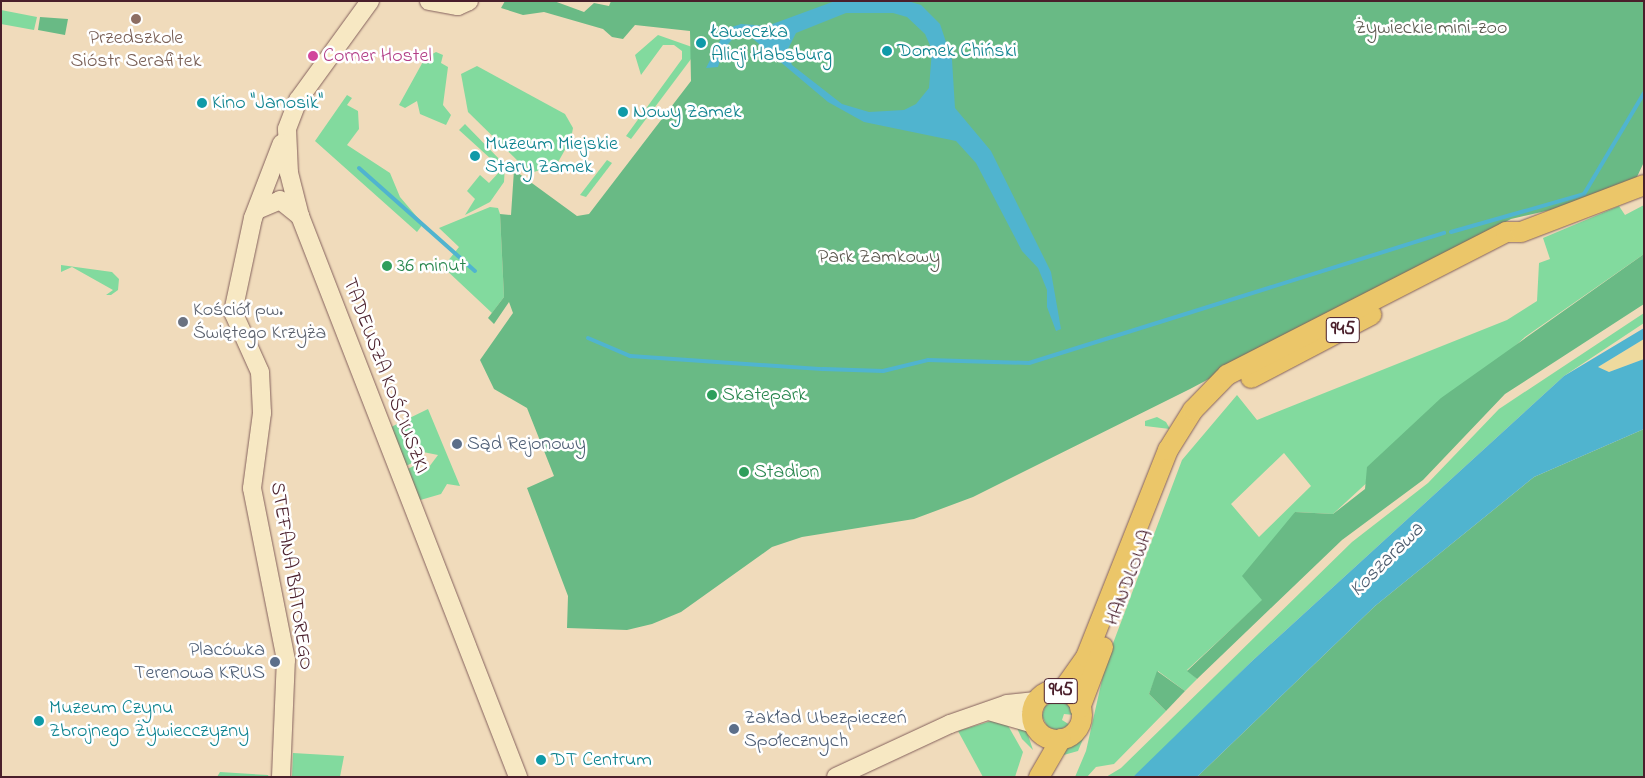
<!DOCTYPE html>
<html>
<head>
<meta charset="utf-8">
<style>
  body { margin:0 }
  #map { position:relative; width:1645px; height:778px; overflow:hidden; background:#f0dbbb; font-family:"Indie Flower",sans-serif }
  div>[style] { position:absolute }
  .green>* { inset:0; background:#82da9e }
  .forest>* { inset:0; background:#69ba85 }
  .sand>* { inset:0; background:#eeda9e }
  .water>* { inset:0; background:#50b4cf }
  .stream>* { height:4px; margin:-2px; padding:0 2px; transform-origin:2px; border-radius:2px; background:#50b4cf }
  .roads { filter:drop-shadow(0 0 1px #84615d) drop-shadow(0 0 1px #84615d) }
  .secondary>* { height:18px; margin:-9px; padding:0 9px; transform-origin:9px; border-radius:9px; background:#f7e8c3 }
  .primary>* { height:20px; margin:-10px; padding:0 10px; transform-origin:10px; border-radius:10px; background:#ebc669 }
  .primary>.ring { margin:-10px; padding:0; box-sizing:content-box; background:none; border:20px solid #ebc669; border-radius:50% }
  .dots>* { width:14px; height:14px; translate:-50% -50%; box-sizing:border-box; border:2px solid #fff; border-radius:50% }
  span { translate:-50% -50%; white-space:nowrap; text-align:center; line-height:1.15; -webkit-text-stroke:5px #fff; paint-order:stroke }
  .shield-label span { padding:1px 4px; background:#fff; border:1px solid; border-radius:4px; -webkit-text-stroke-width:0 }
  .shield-label { font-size:19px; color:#4a1f2b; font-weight:700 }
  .park-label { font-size:20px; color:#5b574e }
  .culture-label { font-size:20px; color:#0d838f }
  .left { translate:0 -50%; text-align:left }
  .education-label { font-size:20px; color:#785e54 }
  .hotel-label { font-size:20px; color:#b23c85 }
  .leisure-label { font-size:20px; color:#27864d }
  .worship-label { font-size:20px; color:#5b616d }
  .street-label { font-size:20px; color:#4a1f2b }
  .service-label { font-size:20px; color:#4e5e75 }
  .right { translate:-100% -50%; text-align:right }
  .water-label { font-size:21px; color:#4c5b6d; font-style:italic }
  .frame { position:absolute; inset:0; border:2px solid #4a1f2b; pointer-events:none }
</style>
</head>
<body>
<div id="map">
  <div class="green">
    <div style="clip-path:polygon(1px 10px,37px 17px,34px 30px,1px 24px)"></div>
    <div style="clip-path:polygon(658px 35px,692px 47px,691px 59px,631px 139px,626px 136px,682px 59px,682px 51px,674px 45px,663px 45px,641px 75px,635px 55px)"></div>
    <div style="clip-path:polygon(436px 52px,443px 55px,441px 63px,448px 67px,443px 105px,451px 115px,446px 125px,420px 114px,417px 101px,405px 108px,399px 105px,425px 58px)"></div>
    <div style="clip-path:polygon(477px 66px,565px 114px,573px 128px,571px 139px,557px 164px,534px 172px,523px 166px,468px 112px,461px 74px)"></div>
    <div style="clip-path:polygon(347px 95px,352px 98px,347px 105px,358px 111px,359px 129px,347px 145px,390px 173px,400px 197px,423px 224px,417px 232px,315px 141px)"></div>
    <div style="clip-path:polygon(465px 124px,505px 165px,504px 182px,490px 202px,465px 215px,475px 199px,467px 191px,480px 175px,489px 183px,502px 169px,459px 130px)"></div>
    <div style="clip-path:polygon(607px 160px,612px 163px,586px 197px,580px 195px)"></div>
    <div style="clip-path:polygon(evenodd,1644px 205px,1644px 254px,1525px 337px,1333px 514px,1295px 512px,1263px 600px,1187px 670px,1197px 679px,1185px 691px,1158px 671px,1149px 694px,1166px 711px,1114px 764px,1096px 767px,1087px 777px,1075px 777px,1086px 751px,1106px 662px,1182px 460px,1237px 395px,1257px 420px,1507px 320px,1537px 301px,1539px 263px,1550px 259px,1543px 238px,1619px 206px,1625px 215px,1644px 205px,1284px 453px,1311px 486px,1259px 537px,1231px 504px,1284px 453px)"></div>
    <div style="clip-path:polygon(490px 207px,498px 208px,500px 214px,504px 297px,492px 313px,443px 267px,459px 247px,439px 228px)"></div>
    <div style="clip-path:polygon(61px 265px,112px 272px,119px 279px,118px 290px,111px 295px,106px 295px,113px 290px,72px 267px,61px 272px)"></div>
    <div style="clip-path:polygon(1644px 313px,1644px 323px,1564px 376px,1251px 662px,1145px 768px,1133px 777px,1106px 777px,1121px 768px,1352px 542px,1428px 483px,1499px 409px)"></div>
    <div style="clip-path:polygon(428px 409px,460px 486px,447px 484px,441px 494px,417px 501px,405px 470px,414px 466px,426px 471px,438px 455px,418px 451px,412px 463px,404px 467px,389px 428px)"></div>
    <div style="clip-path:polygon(1157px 417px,1166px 422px,1170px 429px,1145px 426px,1145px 421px)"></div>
    <div style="clip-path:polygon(1058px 699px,1071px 706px,1074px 715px,1064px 714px,1062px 720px,1070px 725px,1056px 731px,1047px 726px,1042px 716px,1045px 706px)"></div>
    <div style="clip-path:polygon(991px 721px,1006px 722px,1023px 752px,1015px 777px,983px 777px,958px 731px)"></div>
    <div style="clip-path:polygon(1016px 726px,1025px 726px,1033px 750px,1022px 739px)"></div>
    <div style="clip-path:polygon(1086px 732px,1078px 751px,1060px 756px,1067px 745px)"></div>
    <div style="clip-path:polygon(293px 753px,344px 756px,340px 777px,292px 777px)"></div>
    <div style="clip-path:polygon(220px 772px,268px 775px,269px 777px,217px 777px)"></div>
  </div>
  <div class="forest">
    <div style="clip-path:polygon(505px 1px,554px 1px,584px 12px,594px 3px,609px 6px,611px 1px,1644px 1px,1644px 162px,1636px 179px,1577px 204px,1511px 219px,1190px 389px,973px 497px,914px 519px,802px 537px,772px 547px,681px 612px,652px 624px,627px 630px,567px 628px,568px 596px,527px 488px,554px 476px,527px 408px,494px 389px,480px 360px,513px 313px,509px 302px,494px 324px,488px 318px,504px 297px,500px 214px,511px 215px,514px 170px,577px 216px,589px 214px,691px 81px,690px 31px,635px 25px,623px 39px,612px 37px,603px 29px,544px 12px,523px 15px,501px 8px)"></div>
    <div style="clip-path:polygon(40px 17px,68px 19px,65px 35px,38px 30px)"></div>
    <div style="clip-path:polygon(1644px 254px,1644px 304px,1505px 394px,1423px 480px,1342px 540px,1197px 679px,1187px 671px,1262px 600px,1242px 576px,1295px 512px,1333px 514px,1365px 489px,1367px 467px,1441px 398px)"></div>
    <div style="clip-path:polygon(1644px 429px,1644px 777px,1197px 777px,1375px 606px,1534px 477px)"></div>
    <div style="clip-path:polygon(1157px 671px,1185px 691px,1166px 711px,1149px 694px)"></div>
  </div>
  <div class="sand">
    <div style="clip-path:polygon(1644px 339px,1644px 359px,1609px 372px,1598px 367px)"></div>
  </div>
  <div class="water">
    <div style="clip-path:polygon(evenodd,835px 1px,908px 1px,921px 5px,940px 24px,952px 60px,955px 108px,991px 151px,1051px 272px,1061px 329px,1056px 331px,1047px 307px,1047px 290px,1038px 268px,1022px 251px,976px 163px,956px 141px,864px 122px,828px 102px,752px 38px,736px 35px,723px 50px,718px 67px,706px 68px,726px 29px,741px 24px,767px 26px,835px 1px,846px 13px,893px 13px,907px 17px,925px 34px,932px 50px,929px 88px,916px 104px,904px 110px,869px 112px,842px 104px,792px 65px,787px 51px,796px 33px,846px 13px)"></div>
    <div style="clip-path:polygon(1644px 328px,1644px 339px,1598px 367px,1609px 372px,1644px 359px,1644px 429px,1534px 477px,1375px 606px,1197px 777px,1133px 777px,1251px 662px,1564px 376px)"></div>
  </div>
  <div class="stream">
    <div style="left:359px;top:168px;width:155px;rotate:41.6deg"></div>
    <div style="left:1451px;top:232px;width:138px;rotate:-15.9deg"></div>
    <div style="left:1584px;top:194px;width:117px;rotate:-59.3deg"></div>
    <div style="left:588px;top:338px;width:46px;rotate:23.2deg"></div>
    <div style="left:630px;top:356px;width:193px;rotate:3.9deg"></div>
    <div style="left:823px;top:369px;width:60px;rotate:1.9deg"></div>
    <div style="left:883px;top:371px;width:46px;rotate:-13.7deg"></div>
    <div style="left:928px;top:360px;width:101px;rotate:1.7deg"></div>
    <div style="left:1029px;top:363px;width:435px;rotate:-17.4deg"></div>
  </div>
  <div class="roads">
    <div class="secondary">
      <div style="left:370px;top:1px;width:122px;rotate:126deg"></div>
      <div style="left:298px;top:100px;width:31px;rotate:111deg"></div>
      <div style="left:287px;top:129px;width:44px;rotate:87.4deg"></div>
      <div style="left:289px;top:173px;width:44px;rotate:75.7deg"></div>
      <div style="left:300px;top:216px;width:602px;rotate:68.76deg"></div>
      <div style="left:429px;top:1px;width:29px;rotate:10deg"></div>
      <div style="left:458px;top:6px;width:12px;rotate:-24deg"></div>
      <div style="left:257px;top:210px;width:25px;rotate:-23deg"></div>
      <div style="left:280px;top:200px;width:26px;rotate:39deg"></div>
      <div style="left:989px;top:711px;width:47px;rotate:16.1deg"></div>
      <div style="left:281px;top:777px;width:117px;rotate:-87.6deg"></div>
      <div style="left:286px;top:660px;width:175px;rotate:-101.2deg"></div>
      <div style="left:252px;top:488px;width:76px;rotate:-82.4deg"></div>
      <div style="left:262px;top:413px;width:41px;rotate:-92.8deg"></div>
      <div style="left:260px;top:372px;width:66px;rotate:-114.2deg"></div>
      <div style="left:233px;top:312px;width:96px;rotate:-78deg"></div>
      <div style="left:253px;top:218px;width:80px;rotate:-68.9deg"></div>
      <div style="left:836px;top:777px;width:126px;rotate:-24.9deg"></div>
      <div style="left:950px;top:724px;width:60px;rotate:-19.3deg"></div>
      <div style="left:1007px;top:704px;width:29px;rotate:-6deg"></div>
    </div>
    <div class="primary">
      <div style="left:1251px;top:378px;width:136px;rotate:-27.7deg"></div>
      <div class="ring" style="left:1032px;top:690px;width:30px;height:30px"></div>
      <div style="left:1062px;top:691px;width:42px;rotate:-54.8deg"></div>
      <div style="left:1086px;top:657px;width:223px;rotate:-68.4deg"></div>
      <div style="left:1168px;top:450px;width:47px;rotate:-58deg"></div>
      <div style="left:1193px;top:410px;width:49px;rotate:-45.8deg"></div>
      <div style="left:1227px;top:375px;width:314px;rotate:-27.1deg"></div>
      <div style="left:1506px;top:232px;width:15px"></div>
      <div style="left:1521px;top:232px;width:132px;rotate:-20.9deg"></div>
      <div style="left:1080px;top:708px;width:65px;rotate:-69.3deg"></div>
      <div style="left:1039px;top:777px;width:44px;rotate:-59.9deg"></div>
    </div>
  </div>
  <div class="dots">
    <div style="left:136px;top:19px;background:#8d6e63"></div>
    <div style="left:701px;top:43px;background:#0f9aa8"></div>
    <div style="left:887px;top:51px;background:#0f9aa8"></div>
    <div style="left:313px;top:56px;background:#d1479c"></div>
    <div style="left:202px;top:103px;background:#0f9aa8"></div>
    <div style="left:623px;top:112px;background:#0f9aa8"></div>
    <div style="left:475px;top:156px;background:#0f9aa8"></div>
    <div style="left:387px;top:266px;background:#2e9e5b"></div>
    <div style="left:183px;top:322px;background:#6b7280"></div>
    <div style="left:712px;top:395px;background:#2e9e5b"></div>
    <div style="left:457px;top:444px;background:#5c6f8a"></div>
    <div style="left:744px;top:472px;background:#2e9e5b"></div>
    <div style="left:275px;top:662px;background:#5c6f8a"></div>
    <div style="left:39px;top:721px;background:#0f9aa8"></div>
    <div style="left:734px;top:729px;background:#5c6f8a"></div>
    <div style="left:541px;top:760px;background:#0f9aa8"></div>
  </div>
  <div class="shield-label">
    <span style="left:1343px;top:330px">945</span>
    <span style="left:1061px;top:691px">945</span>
  </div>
  <div class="park-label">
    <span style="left:1431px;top:28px">Żywieckie mini-zoo</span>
    <span style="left:879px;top:257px">Park Zamkowy</span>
  </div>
  <div class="culture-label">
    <span class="left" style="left:711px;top:44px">Ławeczka<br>Alicji Habsburg</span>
    <span class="left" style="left:897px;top:51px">Domek Chiński</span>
    <span class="left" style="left:212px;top:103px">Kino "Janosik"</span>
    <span class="left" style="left:633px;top:112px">Nowy Zamek</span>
    <span class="left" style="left:485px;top:156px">Muzeum Miejskie<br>Stary Zamek</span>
    <span class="left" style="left:49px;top:720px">Muzeum Czynu<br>Zbrojnego Żywiecczyzny</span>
    <span class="left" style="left:551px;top:760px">DT Centrum</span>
  </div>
  <div class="education-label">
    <span style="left:136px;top:50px">Przedszkole<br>Sióstr Serafitek</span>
  </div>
  <div class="hotel-label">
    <span class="left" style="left:323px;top:56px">Corner Hostel</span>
  </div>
  <div class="leisure-label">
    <span class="left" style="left:397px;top:266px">36 minut</span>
    <span class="left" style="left:722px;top:395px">Skatepark</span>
    <span class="left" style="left:754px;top:472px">Stadion</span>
  </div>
  <div class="worship-label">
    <span class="left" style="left:193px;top:322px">Kościół pw.<br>Świętego Krzyża</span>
  </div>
  <div class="street-label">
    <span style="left:385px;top:376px;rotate:69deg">TADEUSZA KOŚCIUSZKI</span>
    <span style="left:291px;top:576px;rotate:81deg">STEFANA BATOREGO</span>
    <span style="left:1130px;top:578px;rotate:-69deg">HANDLOWA</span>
  </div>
  <div class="service-label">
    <span class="left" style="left:467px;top:444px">Sąd Rejonowy</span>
    <span class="right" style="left:265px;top:662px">Placówka<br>Terenowa KRUS</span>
    <span class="left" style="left:744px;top:730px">Zakład Ubezpieczeń<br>Społecznych</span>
  </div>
  <div class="water-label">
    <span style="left:1387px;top:560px;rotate:-45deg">Koszarawa</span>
  </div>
  <div class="frame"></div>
</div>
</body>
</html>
